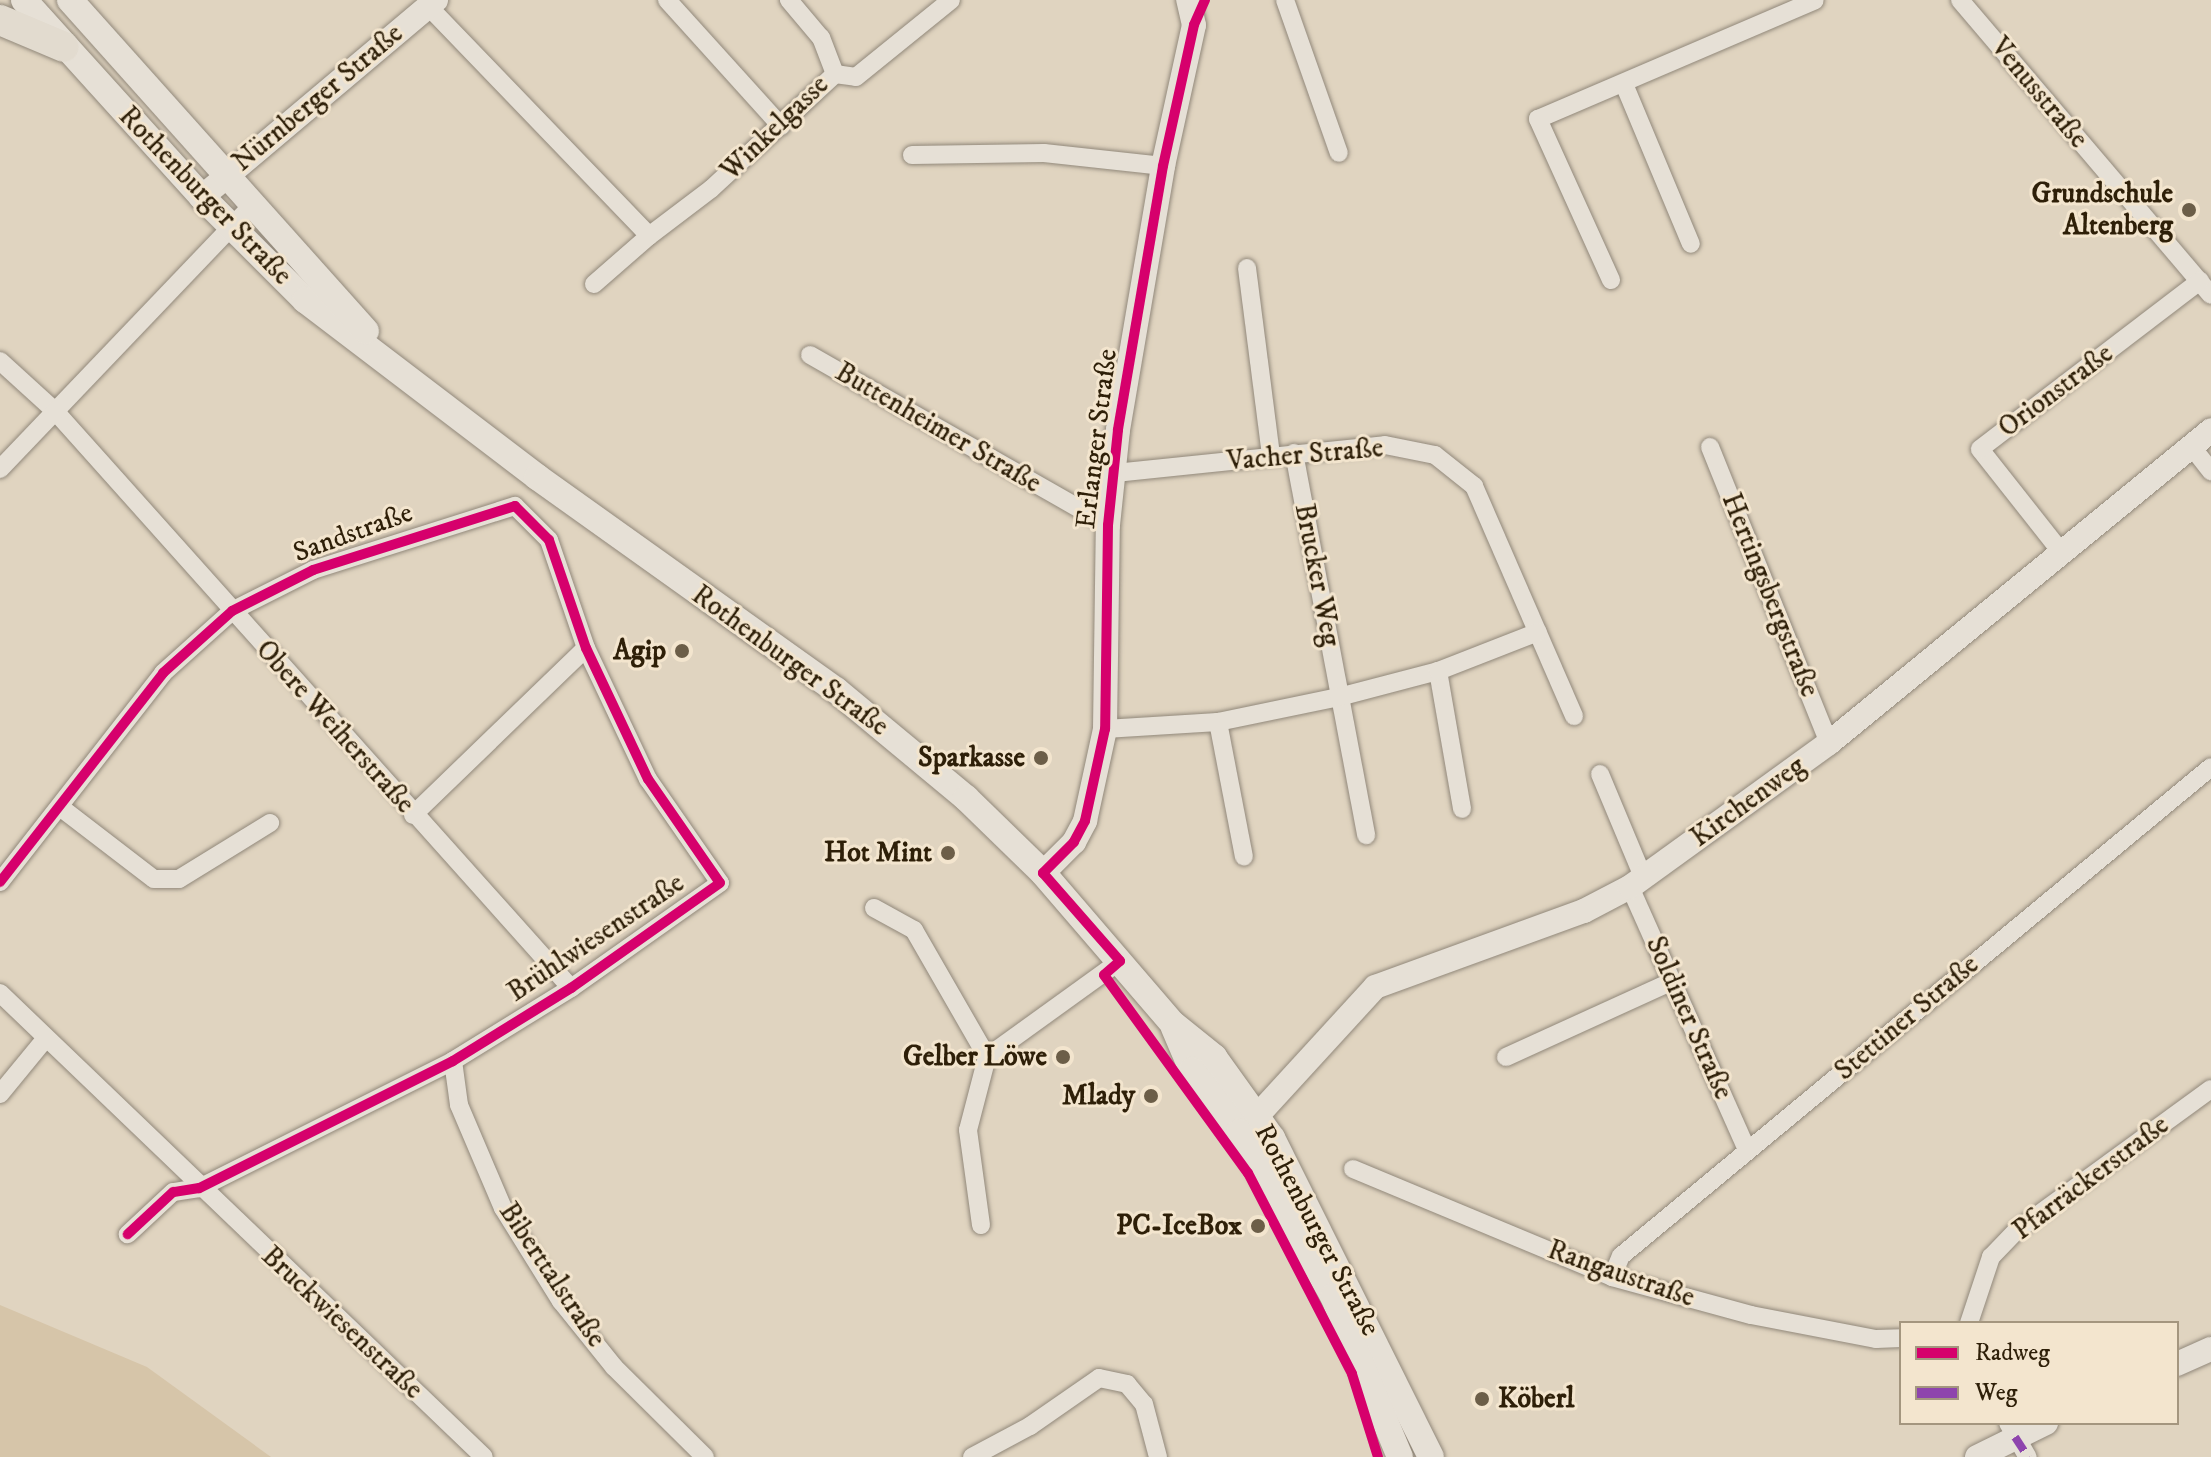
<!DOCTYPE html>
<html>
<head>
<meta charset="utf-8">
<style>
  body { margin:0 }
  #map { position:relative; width:2211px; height:1457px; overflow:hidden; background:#e0d4c0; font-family:"IM FELL DW Pica",serif }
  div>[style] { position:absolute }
  .green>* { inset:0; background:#d6c5a9 }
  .roads { filter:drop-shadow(0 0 2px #91887a) drop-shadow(0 0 2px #91887a) }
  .minor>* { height:18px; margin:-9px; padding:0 9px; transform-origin:9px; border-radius:9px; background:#e6e0d6 }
  .tertiary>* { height:24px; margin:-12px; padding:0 12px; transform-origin:12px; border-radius:12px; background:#e6e0d6 }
  .secondary>* { height:26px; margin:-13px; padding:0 13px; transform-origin:13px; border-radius:13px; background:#e6e0d6 }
  .primary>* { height:30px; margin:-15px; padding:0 15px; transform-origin:15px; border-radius:15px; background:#e2dbcf }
  .quiet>* { height:8px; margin-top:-4px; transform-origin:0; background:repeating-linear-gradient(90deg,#8e44ad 0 16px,transparent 0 24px) }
  .cycleway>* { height:10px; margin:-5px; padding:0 5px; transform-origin:5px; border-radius:5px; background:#d6006c }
  .dots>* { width:22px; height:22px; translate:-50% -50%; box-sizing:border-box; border:4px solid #f3e5ce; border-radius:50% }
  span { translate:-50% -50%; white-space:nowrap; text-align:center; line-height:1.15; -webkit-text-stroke:6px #f3e5ce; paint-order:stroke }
  .street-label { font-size:28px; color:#2e1f08 }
  .poi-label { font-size:28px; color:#2e1f08; font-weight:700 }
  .right { translate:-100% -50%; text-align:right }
  .left { translate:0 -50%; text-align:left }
  .legend { position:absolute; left:1899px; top:1321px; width:280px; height:104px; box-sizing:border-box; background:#f3e5ce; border:2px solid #a4967f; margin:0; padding:10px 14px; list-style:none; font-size:24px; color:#2e1f08 }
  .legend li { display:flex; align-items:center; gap:16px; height:40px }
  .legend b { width:40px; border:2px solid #a4967f }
</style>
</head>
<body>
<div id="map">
  <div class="green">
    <div style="clip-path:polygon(0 1305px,147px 1367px,271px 1457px,0 1457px)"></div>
  </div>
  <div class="roads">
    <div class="minor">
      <div style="left:667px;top:0;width:170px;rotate:47.9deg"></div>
      <div style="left:1285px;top:0;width:162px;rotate:70.6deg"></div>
      <div style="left:1960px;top:0;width:387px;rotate:49.6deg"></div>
      <div style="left:428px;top:6px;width:319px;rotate:46.1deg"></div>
      <div style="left:649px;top:236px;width:78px;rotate:-37.2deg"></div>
      <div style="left:711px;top:189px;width:169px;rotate:-42.8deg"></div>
      <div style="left:835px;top:74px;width:39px;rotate:-111deg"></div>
      <div style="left:821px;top:38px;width:50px;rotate:-130.1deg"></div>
      <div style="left:835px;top:74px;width:21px;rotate:8deg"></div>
      <div style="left:856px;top:77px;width:122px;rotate:-39deg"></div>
      <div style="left:1624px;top:84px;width:173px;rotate:67.3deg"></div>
      <div style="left:912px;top:155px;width:132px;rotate:-0.9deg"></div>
      <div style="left:1044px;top:153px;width:120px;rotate:6.2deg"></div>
      <div style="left:1247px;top:268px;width:190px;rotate:82.7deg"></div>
      <div style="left:1611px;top:280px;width:177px;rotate:-114.4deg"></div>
      <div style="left:1538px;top:119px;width:301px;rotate:-23.2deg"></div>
      <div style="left:594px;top:284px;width:73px;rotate:-41.1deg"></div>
      <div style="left:810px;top:355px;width:343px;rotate:29.7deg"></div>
      <div style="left:0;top:361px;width:74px;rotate:42.3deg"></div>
      <div style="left:55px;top:411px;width:774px;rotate:48.19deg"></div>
      <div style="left:1710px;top:447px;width:319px;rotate:68.1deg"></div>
      <div style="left:2192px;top:447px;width:31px;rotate:52deg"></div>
      <div style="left:1294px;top:453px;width:389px;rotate:79.3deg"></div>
      <div style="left:0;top:469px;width:365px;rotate:-46.3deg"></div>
      <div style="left:1115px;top:473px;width:271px;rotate:-5.9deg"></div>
      <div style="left:1385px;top:445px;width:51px;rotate:11.3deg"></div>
      <div style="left:1435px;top:455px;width:50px;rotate:38.5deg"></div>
      <div style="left:1474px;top:486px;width:251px;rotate:66.5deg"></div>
      <div style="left:2062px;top:553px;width:132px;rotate:-128.3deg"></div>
      <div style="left:1980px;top:449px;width:277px;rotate:-37.4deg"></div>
      <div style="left:1438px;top:671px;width:140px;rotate:80.1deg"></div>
      <div style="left:1218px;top:722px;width:137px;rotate:79.1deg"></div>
      <div style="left:1105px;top:729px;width:113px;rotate:-3.5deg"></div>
      <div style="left:1218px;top:722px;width:124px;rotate:-11.7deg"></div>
      <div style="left:1339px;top:697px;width:102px;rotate:-14.7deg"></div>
      <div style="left:1438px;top:671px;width:107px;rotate:-21.3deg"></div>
      <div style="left:1600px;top:774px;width:112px;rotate:67.3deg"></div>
      <div style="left:60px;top:807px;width:118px;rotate:37.5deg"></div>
      <div style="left:154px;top:879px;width:25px"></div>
      <div style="left:179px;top:879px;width:107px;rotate:-31.6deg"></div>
      <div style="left:413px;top:815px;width:240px;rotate:-44deg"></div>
      <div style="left:0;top:882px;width:265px;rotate:-52deg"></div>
      <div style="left:163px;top:673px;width:93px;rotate:-41.9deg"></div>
      <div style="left:232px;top:611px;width:91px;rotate:-26.8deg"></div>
      <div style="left:313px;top:570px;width:212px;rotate:-17.6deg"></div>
      <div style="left:515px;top:506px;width:48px;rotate:45deg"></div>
      <div style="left:549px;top:540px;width:114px;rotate:71.1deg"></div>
      <div style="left:586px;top:648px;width:145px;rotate:64.7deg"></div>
      <div style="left:648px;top:779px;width:126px;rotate:55.3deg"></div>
      <div style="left:720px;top:883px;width:182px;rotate:144.8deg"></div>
      <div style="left:571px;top:988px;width:139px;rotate:148.3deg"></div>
      <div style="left:453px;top:1061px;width:284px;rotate:153.4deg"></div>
      <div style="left:199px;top:1188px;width:26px;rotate:171deg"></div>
      <div style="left:173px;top:1192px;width:62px;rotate:137deg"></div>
      <div style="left:1630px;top:887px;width:288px;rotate:66deg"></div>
      <div style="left:874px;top:908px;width:46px;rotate:28.8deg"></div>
      <div style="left:914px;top:930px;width:146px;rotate:60.1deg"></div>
      <div style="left:0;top:993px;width:670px;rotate:43.79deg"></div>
      <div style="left:1506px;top:1057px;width:183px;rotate:-24.5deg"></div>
      <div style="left:453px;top:1061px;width:44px;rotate:82.2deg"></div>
      <div style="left:459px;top:1105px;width:112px;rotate:66.9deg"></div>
      <div style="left:503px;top:1208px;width:110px;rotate:58.1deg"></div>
      <div style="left:561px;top:1301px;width:85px;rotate:51.2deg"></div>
      <div style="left:614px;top:1367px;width:128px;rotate:44.7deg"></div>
      <div style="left:0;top:1094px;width:72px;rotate:-50.6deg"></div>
      <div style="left:1353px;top:1169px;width:281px;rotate:22.6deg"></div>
      <div style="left:1612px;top:1277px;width:144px;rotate:15.3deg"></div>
      <div style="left:1751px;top:1315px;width:127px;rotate:10.9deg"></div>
      <div style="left:1876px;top:1339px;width:25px;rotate:-2deg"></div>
      <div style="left:981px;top:1225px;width:96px;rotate:-97.8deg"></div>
      <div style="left:968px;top:1130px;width:75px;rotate:-75.4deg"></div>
      <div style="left:987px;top:1057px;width:164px;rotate:-35.8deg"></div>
      <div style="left:1612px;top:1277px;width:23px;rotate:-67deg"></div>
      <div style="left:1621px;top:1256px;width:766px;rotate:-39.65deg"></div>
      <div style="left:1969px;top:1323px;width:70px;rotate:-71.6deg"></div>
      <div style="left:1991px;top:1257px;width:36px;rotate:-46deg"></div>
      <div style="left:2016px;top:1231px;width:241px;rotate:-36.1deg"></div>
      <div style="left:2008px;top:1423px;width:39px;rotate:60deg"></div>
      <div style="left:972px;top:1457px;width:66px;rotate:-28.1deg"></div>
      <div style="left:1030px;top:1426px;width:84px;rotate:-34.8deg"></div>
      <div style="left:1099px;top:1378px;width:29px;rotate:12deg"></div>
      <div style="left:1127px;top:1384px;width:26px;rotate:50deg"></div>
      <div style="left:1144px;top:1404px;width:55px;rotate:75.2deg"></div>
    </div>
    <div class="tertiary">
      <div style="left:202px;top:197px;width:306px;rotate:-40.1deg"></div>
      <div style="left:1043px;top:873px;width:44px;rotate:-45deg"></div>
      <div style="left:1074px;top:842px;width:24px;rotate:-62deg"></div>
      <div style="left:1085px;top:821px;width:94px;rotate:-77.7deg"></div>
      <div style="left:1105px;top:729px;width:204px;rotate:-89.2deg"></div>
      <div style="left:1108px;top:525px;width:96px;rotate:-84deg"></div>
      <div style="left:1118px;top:430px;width:268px;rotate:-80.3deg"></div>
      <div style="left:1163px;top:166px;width:144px;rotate:-77.6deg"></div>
      <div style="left:1194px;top:25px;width:26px;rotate:-103deg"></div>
      <div style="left:1257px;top:1116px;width:175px;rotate:-47.5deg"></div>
      <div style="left:1375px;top:987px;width:222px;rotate:-20deg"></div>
      <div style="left:1584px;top:911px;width:52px;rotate:-27.6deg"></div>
      <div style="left:1630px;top:887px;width:246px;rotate:-35.9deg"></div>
      <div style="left:1829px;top:743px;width:494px;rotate:-39.3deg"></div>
      <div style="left:2177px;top:1364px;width:37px;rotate:-24deg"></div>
      <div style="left:1977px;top:1457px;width:77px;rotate:-26.2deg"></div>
    </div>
    <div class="secondary">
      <div style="left:24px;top:0;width:266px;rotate:47.9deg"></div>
      <div style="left:202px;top:197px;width:146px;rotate:45deg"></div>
      <div style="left:305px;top:300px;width:292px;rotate:37.3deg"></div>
      <div style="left:537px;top:477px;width:367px;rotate:35.5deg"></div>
      <div style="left:836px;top:690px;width:169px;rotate:39.7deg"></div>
      <div style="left:966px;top:798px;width:107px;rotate:44.2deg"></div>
      <div style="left:1043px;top:873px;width:199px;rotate:49.3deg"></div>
      <div style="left:1173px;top:1024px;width:53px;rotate:38.8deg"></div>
      <div style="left:1214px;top:1057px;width:100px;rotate:54.4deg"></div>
      <div style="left:1272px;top:1138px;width:356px;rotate:63.5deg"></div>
      <div style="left:70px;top:0;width:444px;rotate:48.2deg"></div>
      <div style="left:1174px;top:1028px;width:46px;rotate:66.8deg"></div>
      <div style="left:1192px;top:1070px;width:78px;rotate:52.8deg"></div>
      <div style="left:1239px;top:1132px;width:189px;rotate:60.2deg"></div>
      <div style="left:1333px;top:1296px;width:174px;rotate:67.4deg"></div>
    </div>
    <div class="primary">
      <div style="left:0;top:20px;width:69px;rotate:22.9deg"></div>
    </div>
  </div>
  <div class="quiet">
    <div style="left:2015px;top:1437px;width:24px;rotate:57deg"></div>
  </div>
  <div class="cycleway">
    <div style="left:1205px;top:0;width:27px;rotate:114deg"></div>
    <div style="left:1194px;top:25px;width:144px;rotate:102.4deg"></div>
    <div style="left:1163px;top:166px;width:268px;rotate:99.7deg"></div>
    <div style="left:1118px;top:430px;width:96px;rotate:96deg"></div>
    <div style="left:1108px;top:525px;width:204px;rotate:90.8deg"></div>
    <div style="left:1105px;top:729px;width:94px;rotate:102.3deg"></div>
    <div style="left:1085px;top:821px;width:24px;rotate:118deg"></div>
    <div style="left:1074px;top:842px;width:44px;rotate:135deg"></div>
    <div style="left:1043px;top:873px;width:117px;rotate:48.8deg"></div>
    <div style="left:1120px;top:961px;width:21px;rotate:139deg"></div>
    <div style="left:1104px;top:975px;width:245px;rotate:54deg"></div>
    <div style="left:1248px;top:1173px;width:226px;rotate:62.6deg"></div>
    <div style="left:1352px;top:1374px;width:87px;rotate:72.6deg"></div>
    <div style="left:0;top:882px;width:265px;rotate:-52deg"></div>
    <div style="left:163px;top:673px;width:93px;rotate:-41.9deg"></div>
    <div style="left:232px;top:611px;width:91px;rotate:-26.8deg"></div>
    <div style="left:313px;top:570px;width:212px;rotate:-17.6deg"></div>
    <div style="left:515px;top:506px;width:48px;rotate:45deg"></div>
    <div style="left:549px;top:540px;width:114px;rotate:71.1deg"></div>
    <div style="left:586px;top:648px;width:145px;rotate:64.7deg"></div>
    <div style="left:648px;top:779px;width:126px;rotate:55.3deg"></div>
    <div style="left:720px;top:883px;width:182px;rotate:144.8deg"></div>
    <div style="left:571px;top:988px;width:139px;rotate:148.3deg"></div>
    <div style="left:453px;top:1061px;width:284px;rotate:153.4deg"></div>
    <div style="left:199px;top:1188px;width:26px;rotate:171deg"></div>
    <div style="left:173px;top:1192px;width:62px;rotate:137deg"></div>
  </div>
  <div class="dots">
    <div style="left:2189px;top:210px;background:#6c5e48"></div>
    <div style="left:682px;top:651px;background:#6c5e48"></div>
    <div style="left:1041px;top:758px;background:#6c5e48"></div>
    <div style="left:948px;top:853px;background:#6c5e48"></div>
    <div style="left:1063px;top:1057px;background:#6c5e48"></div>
    <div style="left:1151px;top:1096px;background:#6c5e48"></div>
    <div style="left:1258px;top:1226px;background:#6c5e48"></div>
    <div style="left:1482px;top:1399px;background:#6c5e48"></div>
  </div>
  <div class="street-label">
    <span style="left:2039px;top:93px;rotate:50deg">Venusstraße</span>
    <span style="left:318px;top:98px;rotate:-40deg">Nürnberger Straße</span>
    <span style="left:775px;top:128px;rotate:-44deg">Winkelgasse</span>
    <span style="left:205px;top:196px;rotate:46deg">Rothenburger Straße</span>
    <span style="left:2056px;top:391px;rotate:-37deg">Orionstraße</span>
    <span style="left:938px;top:428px;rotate:30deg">Buttenheimer Straße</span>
    <span style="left:1097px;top:439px;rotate:-83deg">Erlanger Straße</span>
    <span style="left:1305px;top:455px;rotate:-5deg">Vacher Straße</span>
    <span style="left:353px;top:533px;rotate:-20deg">Sandstraße</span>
    <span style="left:1317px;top:575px;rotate:79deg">Brucker Weg</span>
    <span style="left:1770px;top:595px;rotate:68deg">Hertingsbergstraße</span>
    <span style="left:790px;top:661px;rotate:36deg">Rothenburger Straße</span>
    <span style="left:335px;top:727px;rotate:48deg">Obere Weiherstraße</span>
    <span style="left:1748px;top:802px;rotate:-36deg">Kirchenweg</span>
    <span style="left:596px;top:938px;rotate:-34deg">Brühlwiesenstraße</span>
    <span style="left:1689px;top:1018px;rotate:66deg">Soldiner Straße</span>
    <span style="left:1907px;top:1018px;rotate:-40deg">Stettiner Straße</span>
    <span style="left:2091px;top:1178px;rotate:-37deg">Pfarräckerstraße</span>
    <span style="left:1317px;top:1230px;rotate:62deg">Rothenburger Straße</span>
    <span style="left:1621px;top:1274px;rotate:19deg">Rangaustraße</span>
    <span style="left:552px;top:1275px;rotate:56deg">Biberttalstraße</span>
    <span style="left:342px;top:1323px;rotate:43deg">Bruckwiesenstraße</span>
  </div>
  <div class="poi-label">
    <span class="right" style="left:2173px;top:210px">Grundschule<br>Altenberg</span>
    <span class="right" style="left:666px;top:651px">Agip</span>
    <span class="right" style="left:1025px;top:758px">Sparkasse</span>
    <span class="right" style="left:932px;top:853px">Hot Mint</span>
    <span class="right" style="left:1047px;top:1057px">Gelber Löwe</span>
    <span class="right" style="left:1135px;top:1096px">Mlady</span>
    <span class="right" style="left:1242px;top:1226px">PC-IceBox</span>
    <span class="left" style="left:1498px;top:1399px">Köberl</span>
  </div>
  <ul class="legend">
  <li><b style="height:10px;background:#d6006c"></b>Radweg</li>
  <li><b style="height:10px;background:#8e44ad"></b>Weg</li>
  </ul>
</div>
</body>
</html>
